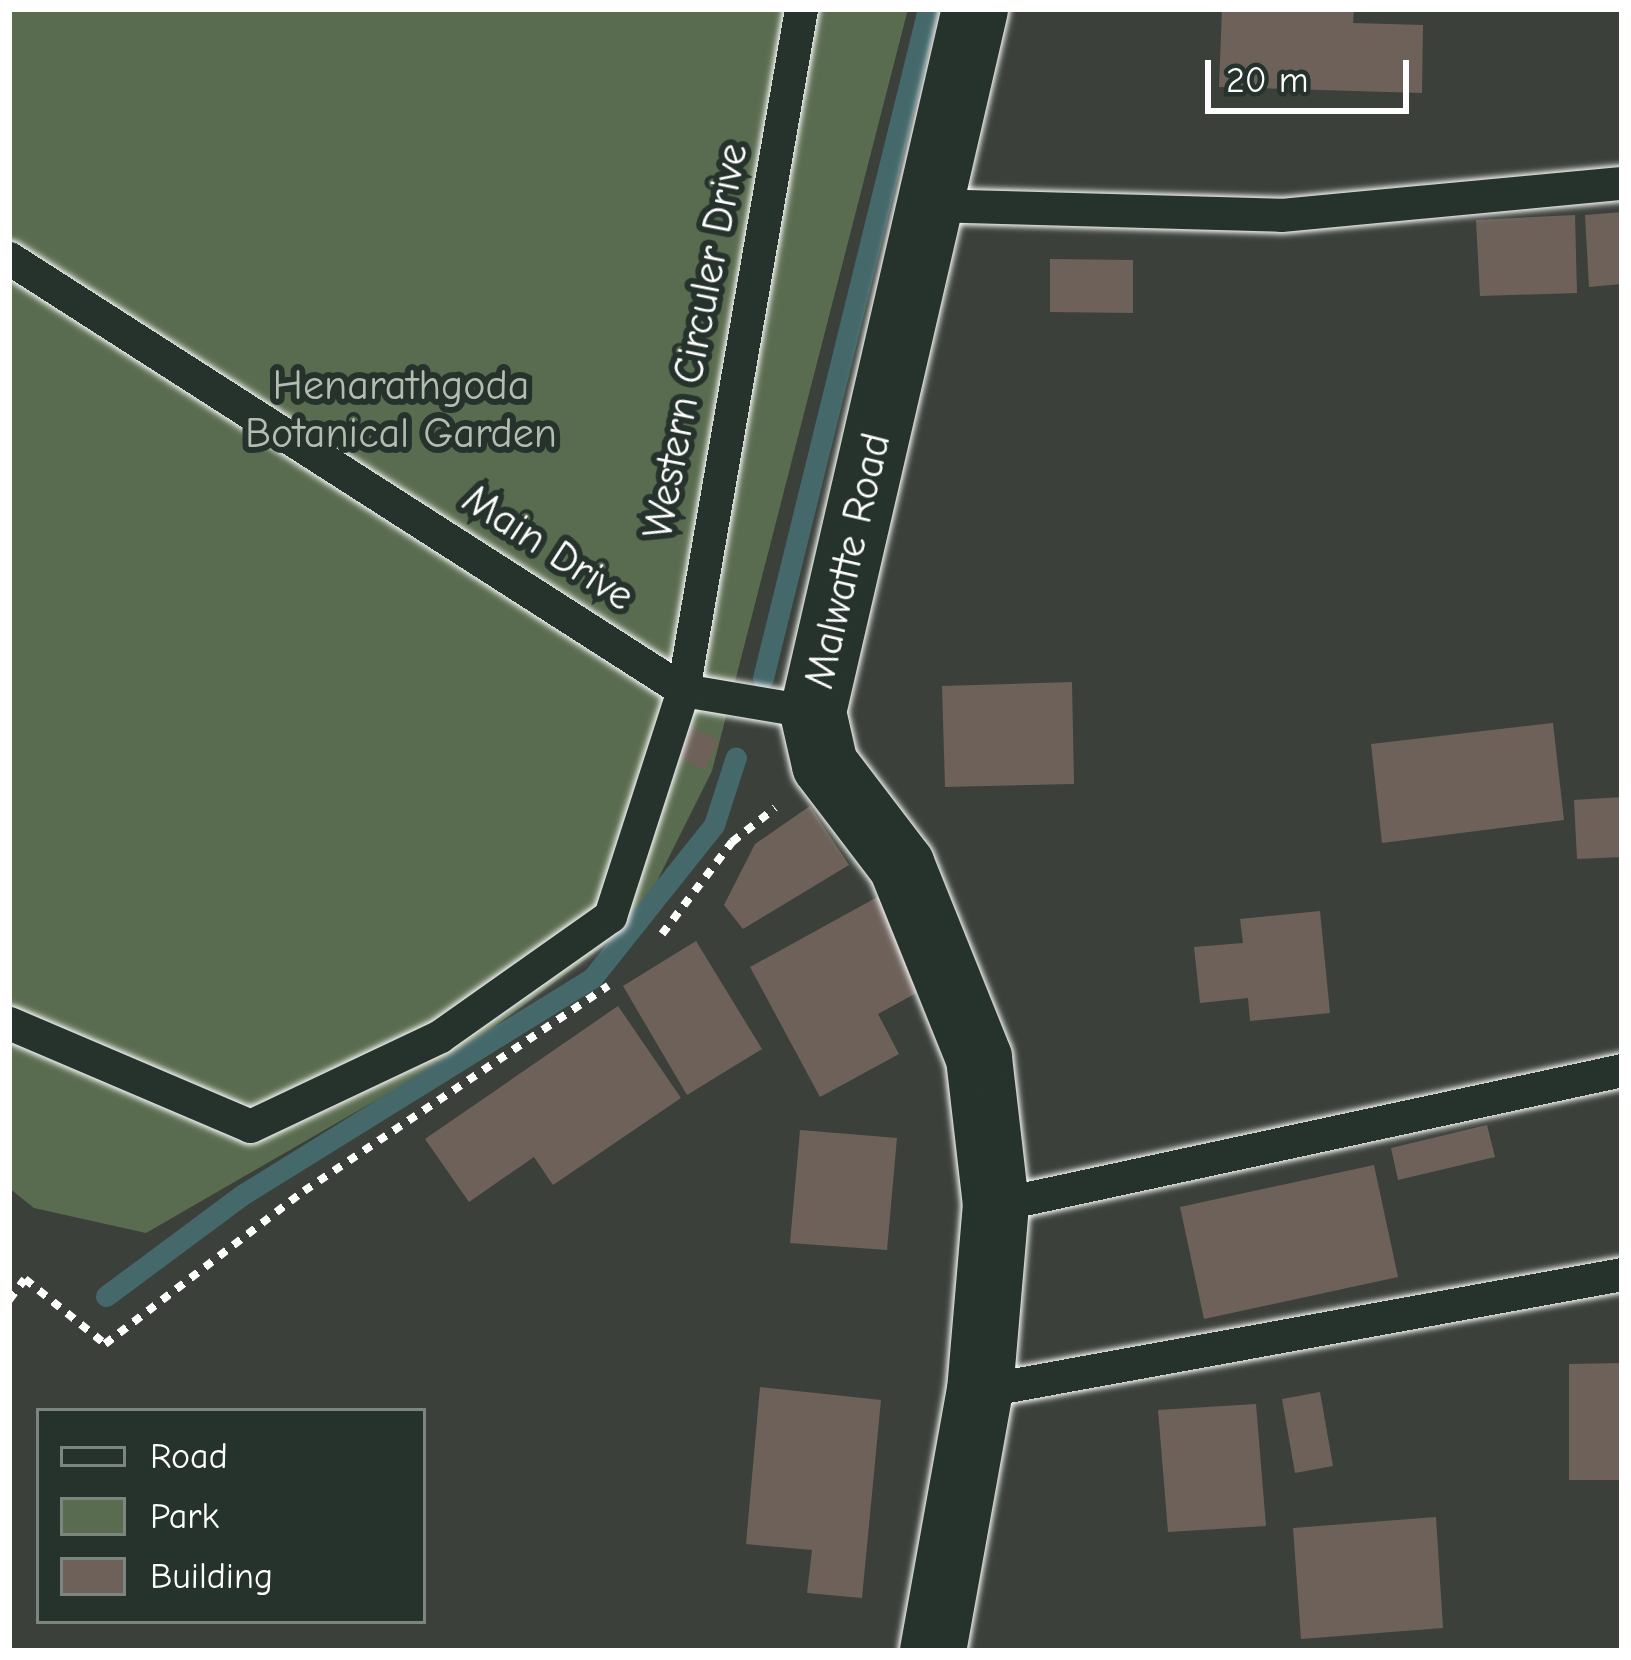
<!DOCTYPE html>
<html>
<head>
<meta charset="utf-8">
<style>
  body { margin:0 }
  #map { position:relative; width:1631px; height:1660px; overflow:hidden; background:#3b413a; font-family:"Comic Neue",sans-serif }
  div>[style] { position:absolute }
  .green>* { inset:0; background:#5a6c4f }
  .stream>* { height:21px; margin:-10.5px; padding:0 10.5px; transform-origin:10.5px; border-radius:10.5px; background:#45686b }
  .building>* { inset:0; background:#6d615a }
  .path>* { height:8px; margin-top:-4px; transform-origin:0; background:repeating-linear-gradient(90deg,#fff 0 9px,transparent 0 18px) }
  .roads { filter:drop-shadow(0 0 3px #fff) drop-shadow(0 0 3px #fff) }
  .lane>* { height:33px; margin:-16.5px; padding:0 16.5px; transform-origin:16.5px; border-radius:16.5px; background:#26332d }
  .secondary>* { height:66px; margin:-33px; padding:0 33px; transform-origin:33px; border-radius:33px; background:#26332d }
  span { translate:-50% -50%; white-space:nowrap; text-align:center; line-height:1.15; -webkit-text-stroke:12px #26332d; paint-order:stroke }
  .street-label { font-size:42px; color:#fff }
  .park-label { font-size:42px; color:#b5bdb0 }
  .frame { position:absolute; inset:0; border:12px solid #fff; pointer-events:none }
  .legend { position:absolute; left:36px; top:1408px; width:390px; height:216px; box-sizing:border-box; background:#26332d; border:3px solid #7d8581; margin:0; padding:15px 21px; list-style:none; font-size:36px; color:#fff }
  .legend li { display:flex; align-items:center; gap:24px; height:60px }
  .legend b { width:60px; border:3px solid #7d8581 }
  .scale { position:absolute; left:1205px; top:60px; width:204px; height:54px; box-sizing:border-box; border:6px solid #fff; border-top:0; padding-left:15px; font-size:36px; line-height:42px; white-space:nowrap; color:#fff; -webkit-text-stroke:9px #26332d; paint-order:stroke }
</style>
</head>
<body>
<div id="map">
  <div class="green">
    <div style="clip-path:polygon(9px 9px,908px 9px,712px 771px,637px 921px,463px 1050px,146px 1233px,34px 1208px,9px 1188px)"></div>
  </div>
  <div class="stream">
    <div style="left:763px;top:678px;width:689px;rotate:-76.15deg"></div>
    <div style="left:106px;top:1296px;width:169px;rotate:-36.6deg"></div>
    <div style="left:242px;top:1195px;width:413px;rotate:-31.8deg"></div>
    <div style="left:593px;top:977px;width:194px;rotate:-51.5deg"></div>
    <div style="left:714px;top:825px;width:71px;rotate:-72.1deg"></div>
  </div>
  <div class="building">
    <div style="clip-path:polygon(1222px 9px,1354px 9px,1353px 23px,1423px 25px,1422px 93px,1219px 87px)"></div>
    <div style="clip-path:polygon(1622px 212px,1622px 284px,1589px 287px,1585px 215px)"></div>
    <div style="clip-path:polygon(1575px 215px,1577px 293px,1480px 296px,1476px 220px)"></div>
    <div style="clip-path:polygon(1050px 259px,1133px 260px,1133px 313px,1050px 312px)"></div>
    <div style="clip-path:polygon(1072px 682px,1074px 784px,945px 787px,942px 686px)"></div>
    <div style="clip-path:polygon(679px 721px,719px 740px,704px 770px,665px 751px)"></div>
    <div style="clip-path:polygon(1553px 723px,1564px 820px,1382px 843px,1371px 744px)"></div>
    <div style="clip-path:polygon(1622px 797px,1622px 857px,1577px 859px,1574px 800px)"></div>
    <div style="clip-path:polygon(810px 806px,849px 865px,743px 929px,724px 905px,755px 844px)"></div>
    <div style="clip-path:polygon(881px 895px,931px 985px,878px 1014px,899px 1054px,820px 1097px,750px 967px)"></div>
    <div style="clip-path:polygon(1320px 911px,1330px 1013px,1250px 1021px,1248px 998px,1200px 1003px,1194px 947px,1243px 943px,1240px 919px)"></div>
    <div style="clip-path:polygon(696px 941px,762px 1049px,687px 1095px,623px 986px)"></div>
    <div style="clip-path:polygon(618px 1006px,681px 1098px,553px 1185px,534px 1157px,469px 1202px,425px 1139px)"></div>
    <div style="clip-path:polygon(1487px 1125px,1495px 1157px,1398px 1180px,1391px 1148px)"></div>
    <div style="clip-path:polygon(800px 1130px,897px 1138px,887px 1250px,790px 1243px)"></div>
    <div style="clip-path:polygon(1374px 1165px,1398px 1277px,1204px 1319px,1180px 1207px)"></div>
    <div style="clip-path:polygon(1622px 1363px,1622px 1480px,1569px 1480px,1569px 1364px)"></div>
    <div style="clip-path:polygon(760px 1387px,881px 1400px,862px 1598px,807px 1593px,812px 1550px,746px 1544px)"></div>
    <div style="clip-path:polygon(1320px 1392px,1333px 1466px,1295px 1473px,1282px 1399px)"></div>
    <div style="clip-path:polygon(1256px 1404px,1266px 1526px,1168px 1532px,1158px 1410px)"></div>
    <div style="clip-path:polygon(1436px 1517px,1443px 1628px,1301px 1639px,1293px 1528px)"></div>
  </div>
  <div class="path">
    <div style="left:662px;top:934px;width:116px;rotate:-52.7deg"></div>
    <div style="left:732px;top:842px;width:55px;rotate:-38.3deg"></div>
    <div style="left:9px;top:1300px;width:26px;rotate:-53deg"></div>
    <div style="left:25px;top:1279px;width:103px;rotate:39.1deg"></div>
    <div style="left:105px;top:1344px;width:251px;rotate:-37.6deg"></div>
    <div style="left:304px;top:1191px;width:367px;rotate:-34deg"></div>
  </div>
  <div class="roads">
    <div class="lane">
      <div style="left:930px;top:205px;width:351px;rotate:1.6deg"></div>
      <div style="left:1281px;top:215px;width:342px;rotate:-5.4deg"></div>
      <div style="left:9px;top:258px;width:801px;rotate:32.66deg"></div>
      <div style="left:683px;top:690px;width:132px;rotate:9.6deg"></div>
      <div style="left:9px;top:1023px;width:262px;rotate:23.1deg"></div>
      <div style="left:250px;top:1126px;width:210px;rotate:-25.3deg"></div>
      <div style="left:440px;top:1036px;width:208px;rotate:-35.2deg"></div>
      <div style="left:610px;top:916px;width:237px;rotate:-72.1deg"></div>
      <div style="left:683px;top:690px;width:691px;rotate:-80.17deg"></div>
      <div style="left:996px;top:1205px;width:640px;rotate:-12.17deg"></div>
      <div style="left:980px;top:1391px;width:653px;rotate:-10.33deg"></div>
    </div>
    <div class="secondary">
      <div style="left:933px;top:1651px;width:264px;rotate:-79.8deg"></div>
      <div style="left:980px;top:1391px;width:187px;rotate:-85.1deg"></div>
      <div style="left:996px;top:1205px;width:148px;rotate:-96.6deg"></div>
      <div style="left:979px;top:1058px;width:207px;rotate:-111.9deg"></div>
      <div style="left:902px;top:866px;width:127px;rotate:-127.3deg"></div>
      <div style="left:825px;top:765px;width:54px;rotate:-102.8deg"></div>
      <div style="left:813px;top:712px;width:721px;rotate:-77.02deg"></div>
    </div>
  </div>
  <div class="street-label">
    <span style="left:696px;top:341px;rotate:-79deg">Western Circuler Drive</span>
    <span style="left:548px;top:548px;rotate:33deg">Main Drive</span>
    <span style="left:848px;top:561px;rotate:-77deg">Malwatte Road</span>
  </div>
  <div class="park-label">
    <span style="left:401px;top:410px">Henarathgoda<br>Botanical Garden</span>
  </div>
  <div class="frame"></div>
  <ul class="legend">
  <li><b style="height:15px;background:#26332d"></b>Road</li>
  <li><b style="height:33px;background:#5a6c4f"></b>Park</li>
  <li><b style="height:33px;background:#6d615a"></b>Building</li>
  </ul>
  <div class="scale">20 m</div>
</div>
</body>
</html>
